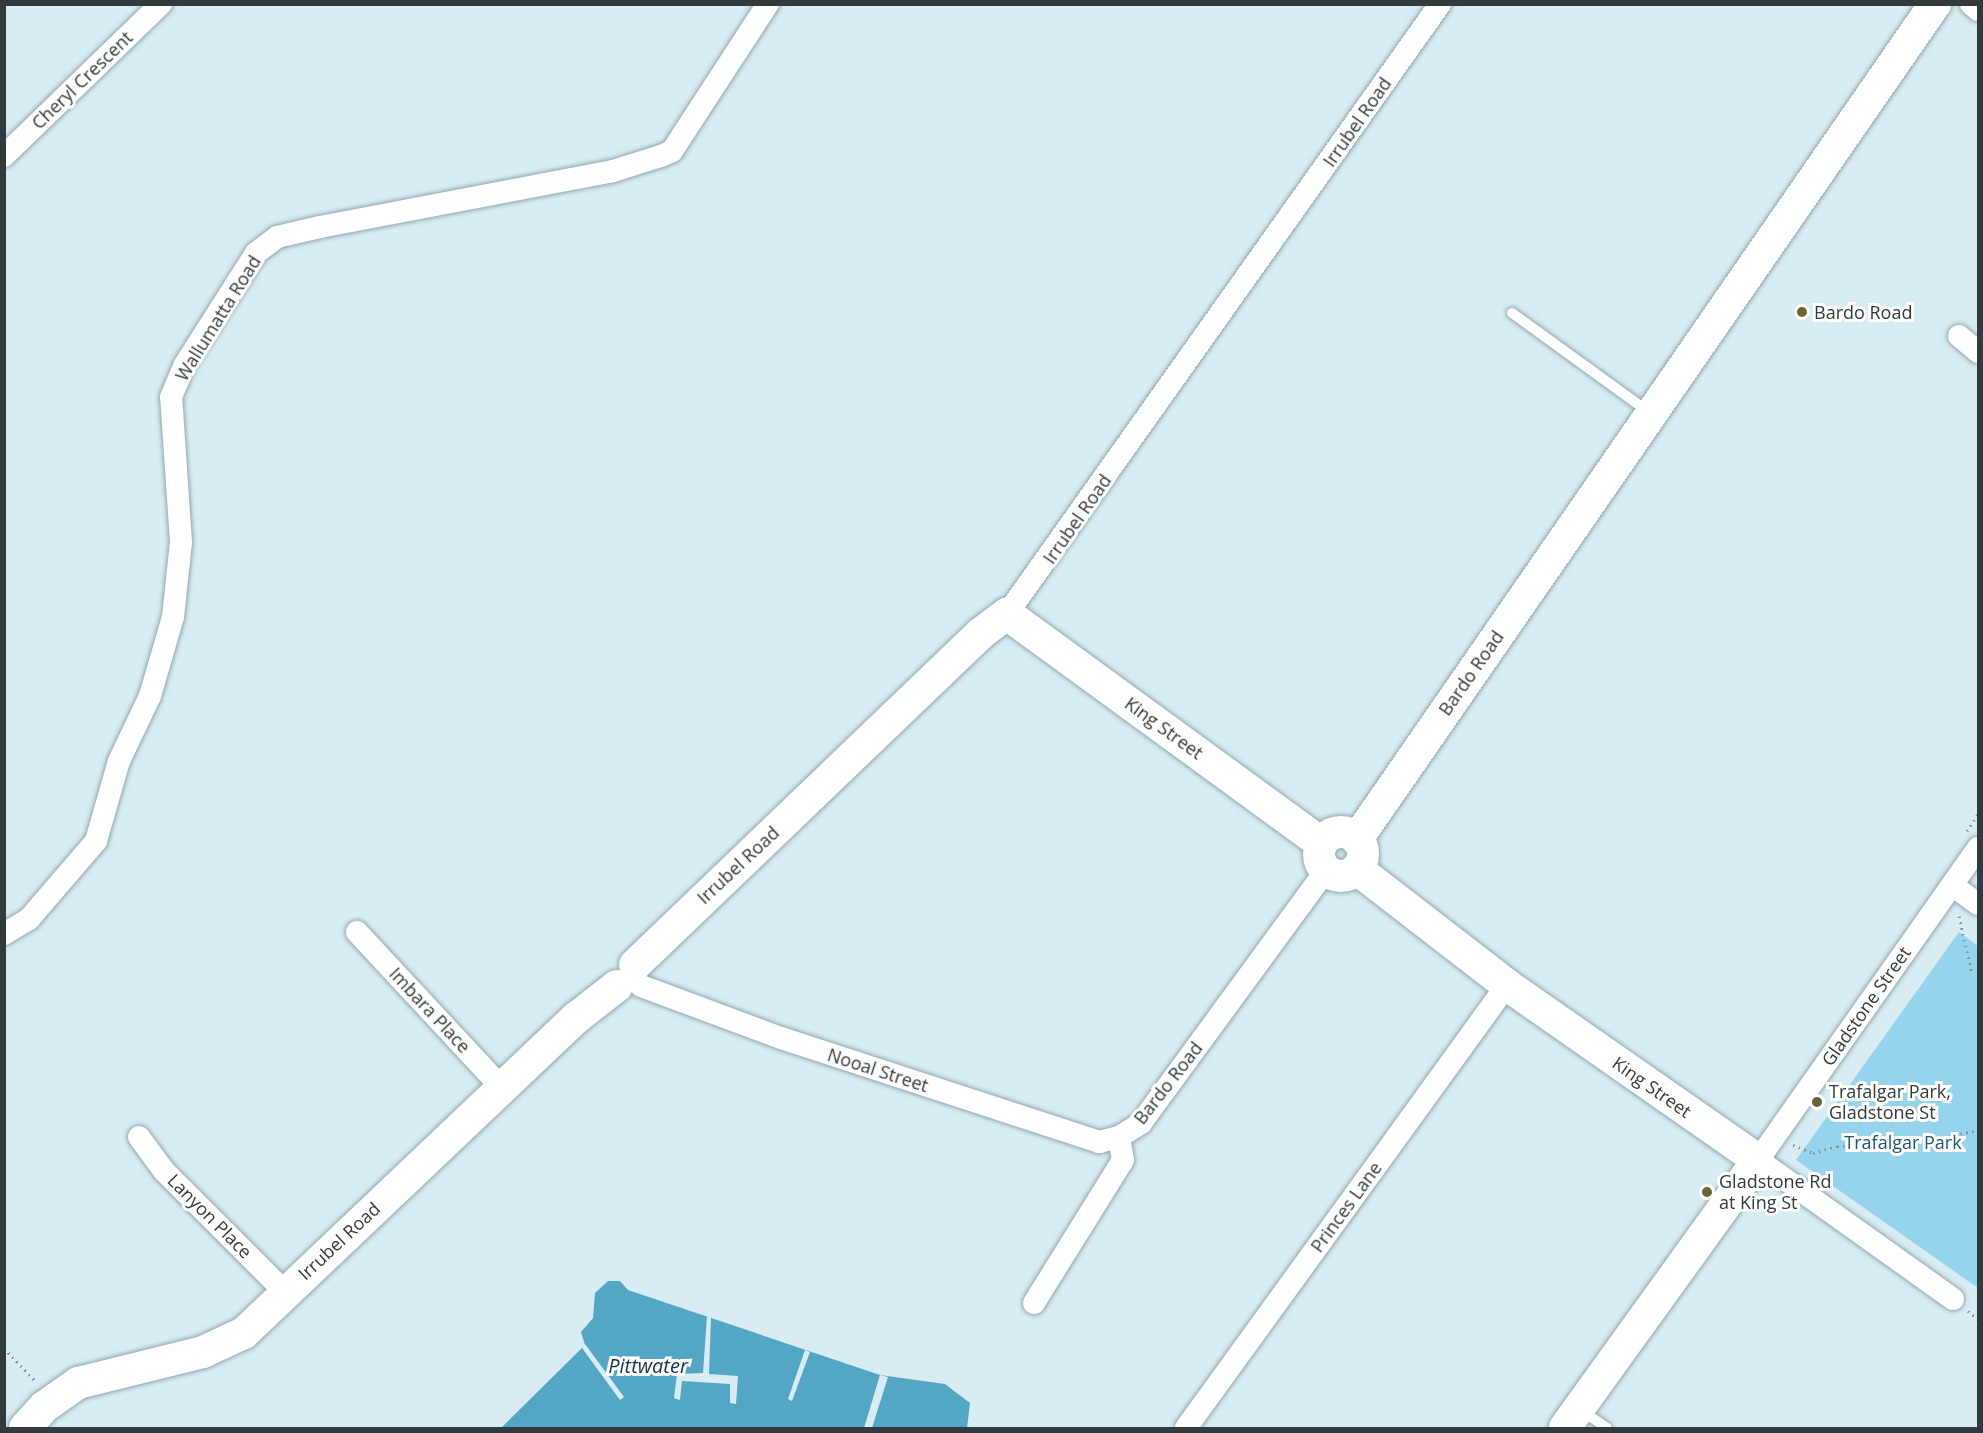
<!DOCTYPE html>
<html>
<head>
<meta charset="utf-8">
<style>
  body { margin:0 }
  #map { position:relative; width:1983px; height:1433px; overflow:hidden; background:#d8ecf4; font-family:"Open Sans",sans-serif }
  div>[style] { position:absolute }
  .green>* { inset:0; background:#96d4ee }
  .water>* { inset:0; background:#54a6c5 }
  .pier>* { inset:0; background:#d8ecf4 }
  .path>* { height:3px; margin-top:-1.5px; transform-origin:0; background:repeating-linear-gradient(90deg,#87959b 0 1.5px,transparent 0 6px) }
  .roads { filter:drop-shadow(0 0 2px #94a7af) drop-shadow(0 0 2px #94a7af) }
  .lane>* { height:10px; margin:-5px; padding:0 5px; transform-origin:5px; border-radius:5px; background:#fff }
  .street>* { height:22px; margin:-11px; padding:0 11px; transform-origin:11px; border-radius:11px; background:#fff }
  .secondary>* { height:32px; margin:-16px; padding:0 16px; transform-origin:16px; border-radius:16px; background:#fff }
  .secondary>.ring { margin:-16px; padding:0; box-sizing:content-box; background:none; border:32px solid #fff; border-radius:50% }
  .dots>* { width:16px; height:16px; translate:-50% -50%; box-sizing:border-box; border:3px solid #fff; border-radius:50% }
  span { translate:-50% -50%; white-space:nowrap; text-align:center; line-height:1.15; -webkit-text-stroke:6px #fff; paint-order:stroke }
  .street-label { font-size:18px; color:#323a3d }
  .poi-label { font-size:18px; color:#323a3d }
  .left { translate:0 -50%; text-align:left }
  .park-label { font-size:18px; color:#195a71 }
  .water-label { font-size:20px; color:#113745; font-style:italic }
  .frame { position:absolute; inset:0; border:6px solid #323a3d; pointer-events:none }
</style>
</head>
<body>
<div id="map">
  <div class="green">
    <div style="clip-path:polygon(1959px 932px,1978px 946px,1978px 1288px,1796px 1160px)"></div>
  </div>
  <div class="water">
    <div style="clip-path:polygon(608px 1281px,620px 1281px,628px 1290px,880px 1375px,945px 1384px,970px 1403px,967px 1428px,501px 1428px,585px 1345px,581px 1332px,593px 1318px,595px 1293px)"></div>
  </div>
  <div class="pier">
    <div style="clip-path:polygon(707px 1316px,711px 1318px,709px 1374px,738px 1376px,736px 1404px,730px 1403px,730px 1384px,682px 1381px,680px 1400px,674px 1398px,677px 1374px,703px 1373px)"></div>
    <div style="clip-path:polygon(585px 1344px,624px 1397px,620px 1400px,582px 1348px)"></div>
    <div style="clip-path:polygon(805px 1350px,810px 1352px,792px 1401px,788px 1399px)"></div>
    <div style="clip-path:polygon(880px 1375px,888px 1377px,872px 1428px,864px 1428px)"></div>
  </div>
  <div class="path">
    <div style="left:1967px;top:831px;width:20px;rotate:-57deg"></div>
    <div style="left:1959px;top:916px;width:58px;rotate:77.2deg"></div>
    <div style="left:1793px;top:1145px;width:22px;rotate:22deg"></div>
    <div style="left:1813px;top:1153px;width:25px;rotate:-16deg"></div>
    <div style="left:1837px;top:1146px;width:106px;rotate:-4.3deg"></div>
    <div style="left:1943px;top:1138px;width:36px;rotate:-13deg"></div>
    <div style="left:1968px;top:1311px;width:13px;rotate:39deg"></div>
    <div style="left:4px;top:1348px;width:47px;rotate:46.7deg"></div>
  </div>
  <div class="roads">
    <div class="lane">
      <div style="left:1512px;top:313px;width:170px;rotate:35.9deg"></div>
      <div style="left:1582px;top:1411px;width:30px;rotate:34deg"></div>
    </div>
    <div class="street">
      <div style="left:1971px;top:4px;width:9px;rotate:41deg"></div>
      <div style="left:4px;top:156px;width:219px;rotate:-44.1deg"></div>
      <div style="left:1959px;top:336px;width:25px;rotate:40deg"></div>
      <div style="left:1007px;top:614px;width:748px;rotate:-54.63deg"></div>
      <div style="left:1952px;top:885px;width:32px;rotate:36deg"></div>
      <div style="left:357px;top:932px;width:213px;rotate:47.1deg"></div>
      <div style="left:4px;top:934px;width:29px;rotate:-31deg"></div>
      <div style="left:29px;top:919px;width:103px;rotate:-49.3deg"></div>
      <div style="left:96px;top:841px;width:83px;rotate:-74deg"></div>
      <div style="left:119px;top:761px;width:72px;rotate:-64.5deg"></div>
      <div style="left:150px;top:696px;width:82px;rotate:-73.8deg"></div>
      <div style="left:173px;top:617px;width:75px;rotate:-83.9deg"></div>
      <div style="left:181px;top:542px;width:145px;rotate:-93.9deg"></div>
      <div style="left:171px;top:397px;width:34px;rotate:-67deg"></div>
      <div style="left:184px;top:366px;width:134px;rotate:-57.5deg"></div>
      <div style="left:256px;top:253px;width:26px;rotate:-37deg"></div>
      <div style="left:277px;top:237px;width:44px;rotate:-13.1deg"></div>
      <div style="left:320px;top:227px;width:298px;rotate:-10.8deg"></div>
      <div style="left:613px;top:171px;width:50px;rotate:-17.4deg"></div>
      <div style="left:661px;top:156px;width:12px;rotate:-24deg"></div>
      <div style="left:672px;top:151px;width:176px;rotate:-56.9deg"></div>
      <div style="left:641px;top:986px;width:149px;rotate:20.4deg"></div>
      <div style="left:781px;top:1038px;width:335px;rotate:18.1deg"></div>
      <div style="left:1099px;top:1142px;width:21px;rotate:-14deg"></div>
      <div style="left:1119px;top:1137px;width:26px;rotate:-32deg"></div>
      <div style="left:1141px;top:1123px;width:313px;rotate:-53.8deg"></div>
      <div style="left:139px;top:1137px;width:42px;rotate:53.7deg"></div>
      <div style="left:164px;top:1171px;width:171px;rotate:45deg"></div>
      <div style="left:1953px;top:1299px;width:239px;rotate:-144.5deg"></div>
      <div style="left:1758px;top:1160px;width:382px;rotate:-54.8deg"></div>
      <div style="left:1034px;top:1303px;width:168px;rotate:-58.1deg"></div>
      <div style="left:1123px;top:1160px;width:23px;rotate:-100deg"></div>
      <div style="left:1186px;top:1428px;width:547px;rotate:-54.07deg"></div>
    </div>
    <div class="secondary">
      <div class="ring" style="left:1319px;top:832px;width:12px;height:12px"></div>
      <div style="left:1357px;top:839px;width:1016px;rotate:-55.31deg"></div>
      <div style="left:1357px;top:869px;width:190px;rotate:37.7deg"></div>
      <div style="left:1507px;top:985px;width:306px;rotate:34.9deg"></div>
      <div style="left:1758px;top:1160px;width:330px;rotate:125.8deg"></div>
      <div style="left:635px;top:965px;width:478px;rotate:-43.8deg"></div>
      <div style="left:980px;top:634px;width:34px;rotate:-37deg"></div>
      <div style="left:1007px;top:614px;width:389px;rotate:36.1deg"></div>
      <div style="left:25px;top:1428px;width:28px;rotate:-48deg"></div>
      <div style="left:44px;top:1407px;width:42px;rotate:-35.2deg"></div>
      <div style="left:78px;top:1383px;width:129px;rotate:-13.9deg"></div>
      <div style="left:203px;top:1352px;width:45px;rotate:-24.9deg"></div>
      <div style="left:244px;top:1333px;width:458px;rotate:-43.5deg"></div>
      <div style="left:576px;top:1018px;width:52px;rotate:-38deg"></div>
    </div>
  </div>
  <div class="dots">
    <div style="left:1802px;top:312px;background:#6b6431"></div>
    <div style="left:1817px;top:1102px;background:#6b6431"></div>
    <div style="left:1707px;top:1192px;background:#6b6431"></div>
  </div>
  <div class="street-label">
    <span style="left:82px;top:80px;rotate:-44deg">Cheryl Crescent</span>
    <span style="left:1357px;top:122px;rotate:-55deg">Irrubel Road</span>
    <span style="left:218px;top:318px;rotate:-58deg">Wallumatta Road</span>
    <span style="left:1077px;top:519px;rotate:-55deg">Irrubel Road</span>
    <span style="left:1471px;top:673px;rotate:-55deg">Bardo Road</span>
    <span style="left:1164px;top:728px;rotate:36deg">King Street</span>
    <span style="left:738px;top:865px;rotate:-43deg">Irrubel Road</span>
    <span style="left:1866px;top:1006px;rotate:-55deg">Gladstone Street</span>
    <span style="left:430px;top:1010px;rotate:47deg">Imbara Place</span>
    <span style="left:878px;top:1070px;rotate:18deg">Nooal Street</span>
    <span style="left:1168px;top:1083px;rotate:-52deg">Bardo Road</span>
    <span style="left:1652px;top:1087px;rotate:35deg">King Street</span>
    <span style="left:1346px;top:1207px;rotate:-54deg">Princes Lane</span>
    <span style="left:210px;top:1216px;rotate:45deg">Lanyon Place</span>
    <span style="left:339px;top:1241px;rotate:-43deg">Irrubel Road</span>
  </div>
  <div class="poi-label">
    <span class="left" style="left:1814px;top:312px">Bardo Road</span>
    <span class="left" style="left:1829px;top:1102px">Trafalgar Park,<br>Gladstone St</span>
    <span class="left" style="left:1719px;top:1192px">Gladstone Rd<br>at King St</span>
  </div>
  <div class="park-label">
    <span style="left:1903px;top:1142px">Trafalgar Park</span>
  </div>
  <div class="water-label">
    <span style="left:648px;top:1365px">Pittwater</span>
  </div>
  <div class="frame"></div>
</div>
</body>
</html>
